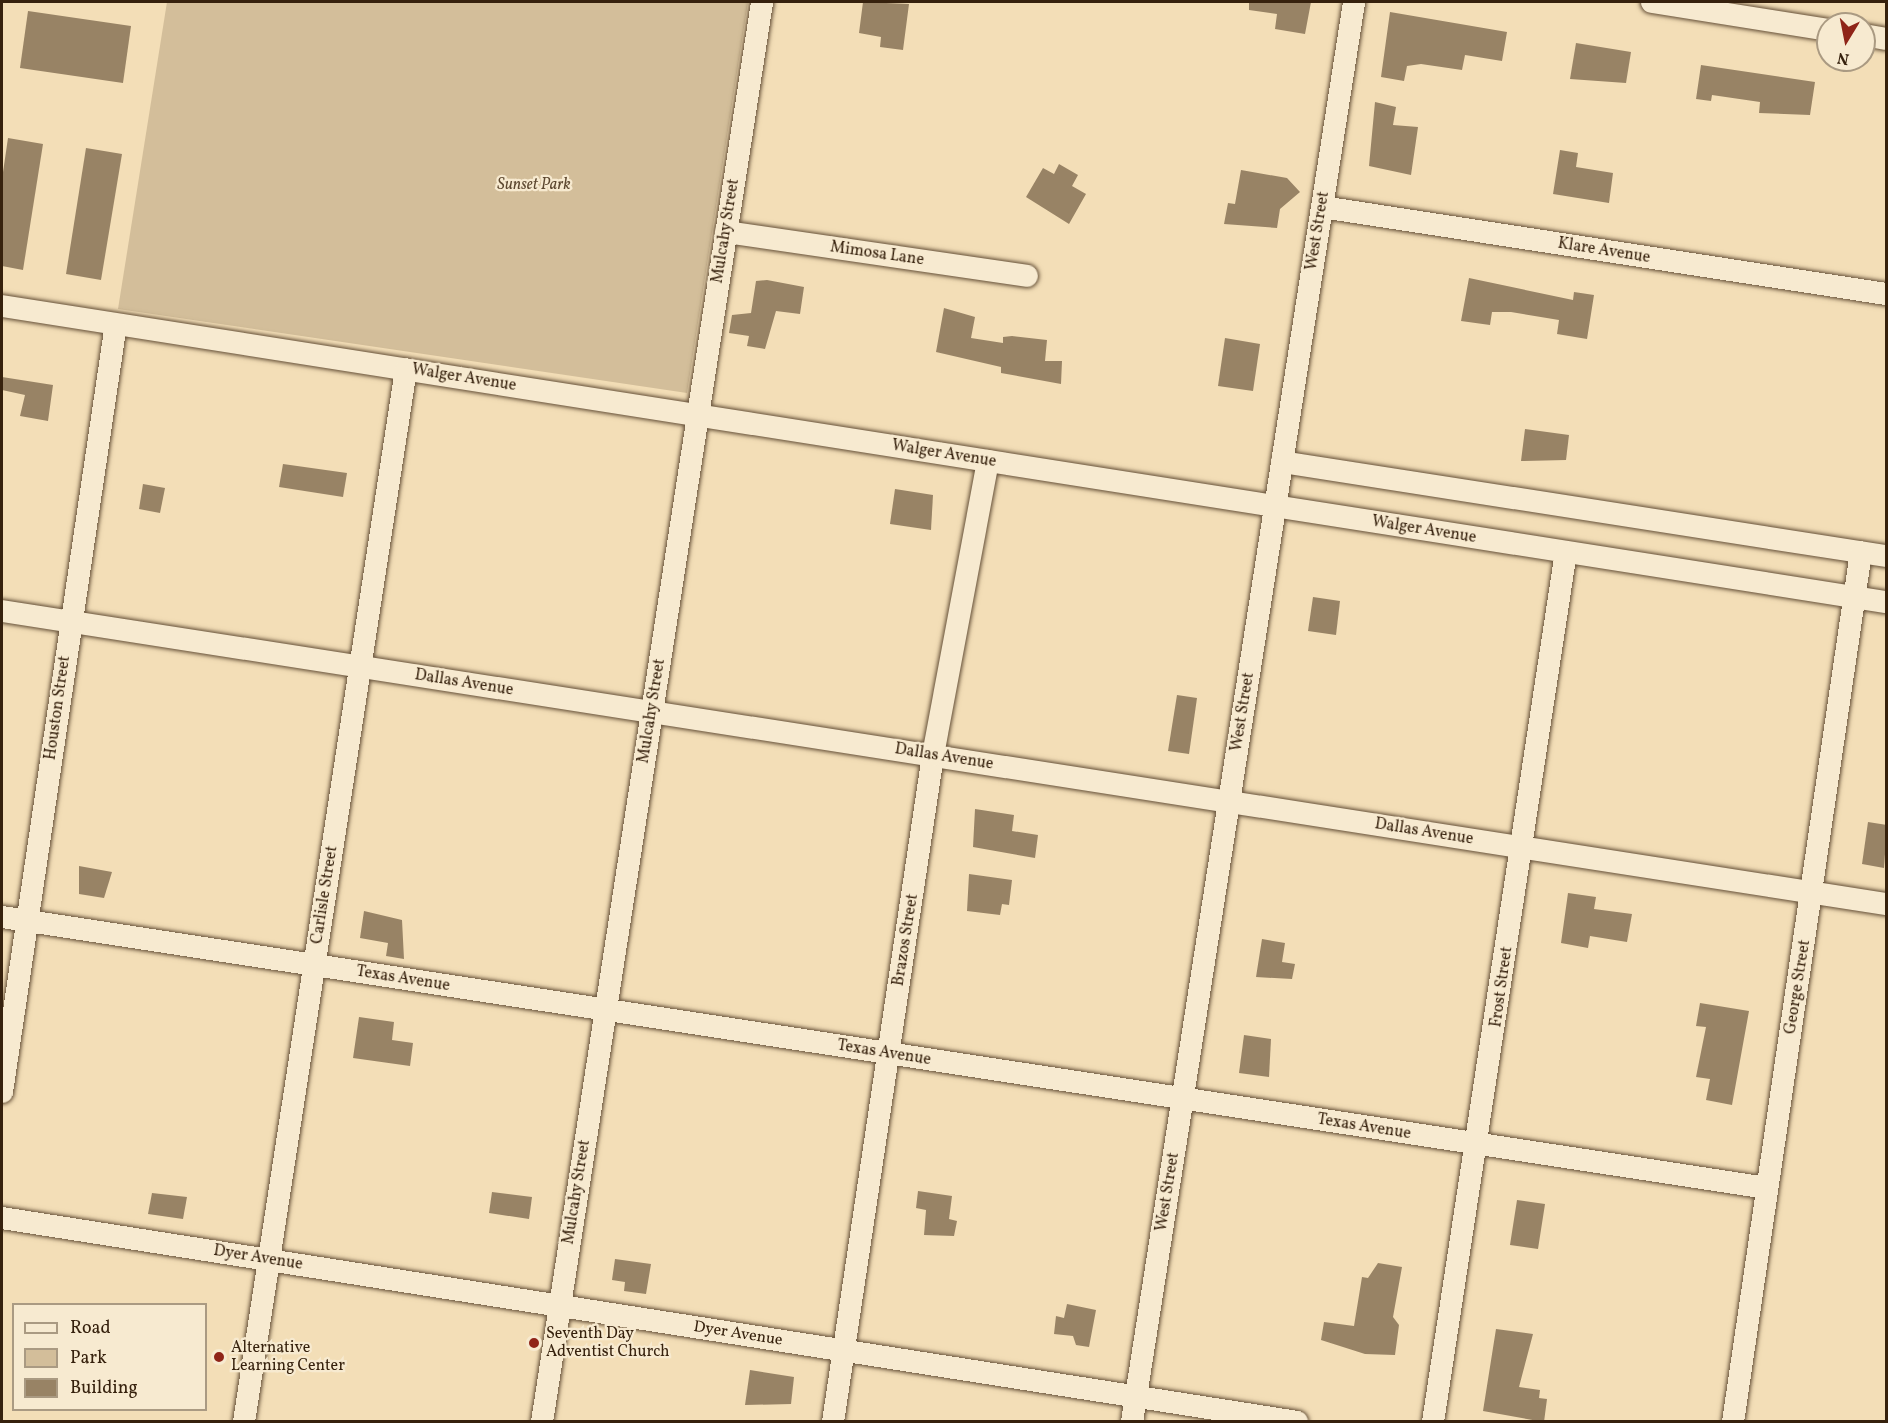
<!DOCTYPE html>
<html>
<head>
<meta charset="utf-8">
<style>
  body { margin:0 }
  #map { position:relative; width:1888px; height:1423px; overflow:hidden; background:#f3deb7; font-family:Vollkorn,serif }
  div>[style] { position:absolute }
  .green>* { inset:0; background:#d3be9a }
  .building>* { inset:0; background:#988365 }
  .roads { filter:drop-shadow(0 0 2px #655038) drop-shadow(0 0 2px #655038) }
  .minor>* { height:22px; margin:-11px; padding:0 11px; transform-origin:11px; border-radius:11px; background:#f7ead0 }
  .dots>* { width:16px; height:16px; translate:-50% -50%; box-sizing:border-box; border:3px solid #f7ead0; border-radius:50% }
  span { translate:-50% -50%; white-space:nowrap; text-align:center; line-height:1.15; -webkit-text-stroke:4.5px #f7ead0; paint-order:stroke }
  .park-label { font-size:16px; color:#5d4830; font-style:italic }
  .street-label { font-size:16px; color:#36210d }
  .poi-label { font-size:16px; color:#36210d }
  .left { translate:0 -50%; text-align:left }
  .frame { position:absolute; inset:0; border:3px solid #36210d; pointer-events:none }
  .legend { position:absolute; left:12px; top:1303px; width:195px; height:108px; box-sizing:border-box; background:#f7ead0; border:2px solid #aa9a82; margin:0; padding:8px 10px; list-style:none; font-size:18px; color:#36210d }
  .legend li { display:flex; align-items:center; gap:12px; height:30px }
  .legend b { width:30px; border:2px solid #aa9a82 }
  .north { position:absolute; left:1816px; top:12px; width:60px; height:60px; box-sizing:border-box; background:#f7ead0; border:2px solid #aa9a82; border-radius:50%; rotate:190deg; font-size:16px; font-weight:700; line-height:24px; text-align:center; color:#36210d }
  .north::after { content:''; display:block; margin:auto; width:21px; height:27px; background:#8f2418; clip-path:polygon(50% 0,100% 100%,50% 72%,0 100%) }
</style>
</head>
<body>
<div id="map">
  <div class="green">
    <div style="clip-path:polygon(167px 2px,748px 2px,687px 393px,118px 309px)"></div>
  </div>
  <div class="building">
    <div style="clip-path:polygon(863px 2px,909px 4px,903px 50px,880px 47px,881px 37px,859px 33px)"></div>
    <div style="clip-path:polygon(1249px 2px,1311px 2px,1305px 34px,1275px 29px,1277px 14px,1249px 10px)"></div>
    <div style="clip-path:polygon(28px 11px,131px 26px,123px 83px,20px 68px)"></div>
    <div style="clip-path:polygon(1390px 12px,1507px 32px,1502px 61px,1465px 55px,1462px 70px,1421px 64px,1407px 66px,1404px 81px,1381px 77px)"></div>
    <div style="clip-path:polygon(1576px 43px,1631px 52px,1626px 83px,1570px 79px)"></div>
    <div style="clip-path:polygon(1701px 65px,1815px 82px,1810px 115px,1759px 113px,1760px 102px,1712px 95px,1711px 101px,1696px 99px)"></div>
    <div style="clip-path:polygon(1375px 102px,1396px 107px,1393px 125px,1418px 127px,1411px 175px,1369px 166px)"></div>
    <div style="clip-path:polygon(8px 138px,43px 144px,23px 270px,2px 266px,2px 179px)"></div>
    <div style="clip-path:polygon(86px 148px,122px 154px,101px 280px,66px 274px)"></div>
    <div style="clip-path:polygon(1560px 150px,1578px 153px,1576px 167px,1613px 173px,1609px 203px,1553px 194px)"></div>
    <div style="clip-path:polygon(1059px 164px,1078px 175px,1072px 186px,1086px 194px,1069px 224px,1026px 197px,1043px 168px,1054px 174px)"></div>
    <div style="clip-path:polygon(1241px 170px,1287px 178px,1300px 192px,1280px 209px,1277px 228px,1224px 224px,1228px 203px,1235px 204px)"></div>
    <div style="clip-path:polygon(1469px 278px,1573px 300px,1574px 292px,1594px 295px,1587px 339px,1557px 334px,1559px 320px,1511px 312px,1492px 312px,1490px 325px,1461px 321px)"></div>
    <div style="clip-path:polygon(767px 280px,804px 287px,800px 314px,776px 311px,765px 349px,747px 346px,749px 336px,729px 333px,732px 315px,751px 313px,756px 281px)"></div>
    <div style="clip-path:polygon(944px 308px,975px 317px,971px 338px,1003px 343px,1003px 337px,1012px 336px,1047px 340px,1045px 361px,1062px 361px,1061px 384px,1001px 373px,1001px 367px,936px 352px)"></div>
    <div style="clip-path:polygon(1225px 338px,1260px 344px,1253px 391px,1218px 386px)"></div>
    <div style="clip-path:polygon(2px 377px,53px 385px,48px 421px,20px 416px,25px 395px,2px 390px)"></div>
    <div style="clip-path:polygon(1525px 429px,1569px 435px,1566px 460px,1521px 461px)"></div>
    <div style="clip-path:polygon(283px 464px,347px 473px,343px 497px,279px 487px)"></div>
    <div style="clip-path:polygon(143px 484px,165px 488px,160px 513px,139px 509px)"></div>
    <div style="clip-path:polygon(895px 489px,933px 495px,931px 530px,890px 524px)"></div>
    <div style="clip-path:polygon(1313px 597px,1340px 601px,1336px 635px,1308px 631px)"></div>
    <div style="clip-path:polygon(1177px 695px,1197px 698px,1189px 754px,1168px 751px)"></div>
    <div style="clip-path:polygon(975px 809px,1014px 815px,1012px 831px,1038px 835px,1035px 858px,973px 847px)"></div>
    <div style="clip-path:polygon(1868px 822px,1887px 825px,1884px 868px,1862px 864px)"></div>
    <div style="clip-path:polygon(79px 866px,112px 872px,104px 898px,79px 894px)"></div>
    <div style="clip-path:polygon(969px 874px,1012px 880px,1009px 905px,1002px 904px,1000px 915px,967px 911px)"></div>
    <div style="clip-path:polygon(1568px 893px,1596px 897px,1594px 909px,1632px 914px,1627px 942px,1590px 936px,1588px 948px,1561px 943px)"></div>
    <div style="clip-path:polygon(364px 911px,402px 920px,404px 959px,386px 956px,388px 943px,360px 938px)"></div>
    <div style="clip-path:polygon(1262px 939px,1285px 943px,1282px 962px,1295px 964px,1292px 979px,1256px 977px)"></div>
    <div style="clip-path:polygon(1700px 1003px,1749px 1011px,1732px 1105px,1706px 1100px,1710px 1079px,1696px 1077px,1706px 1027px,1696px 1026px)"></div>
    <div style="clip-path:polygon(359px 1017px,394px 1022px,392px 1040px,413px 1043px,410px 1066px,353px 1058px)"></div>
    <div style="clip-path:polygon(1244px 1035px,1271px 1039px,1269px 1077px,1239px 1073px)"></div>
    <div style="clip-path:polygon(918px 1191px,952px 1196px,949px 1219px,957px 1221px,954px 1236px,924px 1235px,926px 1210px,916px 1208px)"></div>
    <div style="clip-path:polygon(492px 1192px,532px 1197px,529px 1219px,489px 1213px)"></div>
    <div style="clip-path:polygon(152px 1193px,187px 1197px,183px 1219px,148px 1214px)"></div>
    <div style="clip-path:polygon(1517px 1200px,1545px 1204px,1538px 1249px,1510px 1245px)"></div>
    <div style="clip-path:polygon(615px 1259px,651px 1264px,646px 1294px,624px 1291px,625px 1282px,612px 1280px)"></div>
    <div style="clip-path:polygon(1378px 1263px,1402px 1267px,1393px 1317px,1399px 1325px,1395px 1355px,1365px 1354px,1321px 1340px,1324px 1322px,1354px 1326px,1362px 1277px,1368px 1278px)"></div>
    <div style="clip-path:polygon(1067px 1304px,1096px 1310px,1089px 1347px,1076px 1345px,1073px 1336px,1054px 1334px,1056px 1316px,1064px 1318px)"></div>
    <div style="clip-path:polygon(1496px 1329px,1533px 1334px,1519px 1387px,1540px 1390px,1539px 1398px,1547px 1399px,1544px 1422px,1483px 1411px)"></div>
    <div style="clip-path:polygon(750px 1370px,794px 1377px,791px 1404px,745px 1405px)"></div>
  </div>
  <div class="roads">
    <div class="minor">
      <div style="left:1652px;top:2px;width:178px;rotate:9deg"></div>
      <div style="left:1864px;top:35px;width:22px;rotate:10deg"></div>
      <div style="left:1322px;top:207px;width:571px;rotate:8.77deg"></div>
      <div style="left:726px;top:232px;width:304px;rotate:8.3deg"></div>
      <div style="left:2px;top:306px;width:1907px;rotate:8.93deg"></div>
      <div style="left:1282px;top:462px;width:611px;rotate:8.85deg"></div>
      <div style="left:2px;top:611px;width:1907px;rotate:8.84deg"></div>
      <div style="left:2px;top:917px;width:1785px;rotate:8.73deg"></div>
      <div style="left:2px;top:1092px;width:776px;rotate:-81.56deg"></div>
      <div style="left:2px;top:1218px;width:1311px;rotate:8.95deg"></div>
      <div style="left:244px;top:1422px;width:1065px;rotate:-81.25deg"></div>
      <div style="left:542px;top:1422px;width:1437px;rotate:-81.19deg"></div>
      <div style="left:833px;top:1422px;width:674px;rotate:-81.47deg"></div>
      <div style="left:933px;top:755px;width:299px;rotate:-79.4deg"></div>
      <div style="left:1132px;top:1422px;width:1437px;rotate:-81.11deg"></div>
      <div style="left:1433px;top:1422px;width:880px;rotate:-81.31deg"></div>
      <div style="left:1733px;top:1422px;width:879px;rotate:-81.63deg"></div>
    </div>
  </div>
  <div class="dots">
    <div style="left:534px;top:1343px;background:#8f2418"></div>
    <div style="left:219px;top:1357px;background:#8f2418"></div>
  </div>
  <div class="park-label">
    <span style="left:534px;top:185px">Sunset Park</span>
  </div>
  <div class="street-label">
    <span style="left:726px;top:231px;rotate:-81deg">Mulcahy Street</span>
    <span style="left:1318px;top:231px;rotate:-81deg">West Street</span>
    <span style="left:1604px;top:251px;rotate:9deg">Klare Avenue</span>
    <span style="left:877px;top:254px;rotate:8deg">Mimosa Lane</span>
    <span style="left:464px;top:378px;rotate:9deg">Walger Avenue</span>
    <span style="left:944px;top:454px;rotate:9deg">Walger Avenue</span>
    <span style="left:1424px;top:530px;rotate:9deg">Walger Avenue</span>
    <span style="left:464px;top:683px;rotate:9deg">Dallas Avenue</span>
    <span style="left:58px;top:708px;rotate:-82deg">Houston Street</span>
    <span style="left:652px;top:711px;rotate:-81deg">Mulcahy Street</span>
    <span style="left:1243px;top:712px;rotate:-81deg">West Street</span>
    <span style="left:944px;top:757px;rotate:9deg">Dallas Avenue</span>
    <span style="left:1424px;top:832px;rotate:9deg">Dallas Avenue</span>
    <span style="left:325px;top:895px;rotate:-81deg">Carlisle Street</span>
    <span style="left:906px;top:940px;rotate:-81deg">Brazos Street</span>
    <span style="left:403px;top:979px;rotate:9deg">Texas Avenue</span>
    <span style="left:1502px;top:987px;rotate:-82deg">Frost Street</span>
    <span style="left:1798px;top:987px;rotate:-81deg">George Street</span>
    <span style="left:884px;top:1053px;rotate:9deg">Texas Avenue</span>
    <span style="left:1364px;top:1127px;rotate:9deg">Texas Avenue</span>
    <span style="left:577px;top:1192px;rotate:-81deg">Mulcahy Street</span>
    <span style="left:1168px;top:1192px;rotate:-81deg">West Street</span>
    <span style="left:258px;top:1258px;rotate:9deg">Dyer Avenue</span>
    <span style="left:738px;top:1334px;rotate:9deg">Dyer Avenue</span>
  </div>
  <div class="poi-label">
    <span class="left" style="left:546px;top:1343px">Seventh Day<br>Adventist Church</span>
    <span class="left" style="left:231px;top:1357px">Alternative<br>Learning Center</span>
  </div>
  <div class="frame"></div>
  <ul class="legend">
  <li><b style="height:8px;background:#f7ead0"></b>Road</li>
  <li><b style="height:16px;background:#d3be9a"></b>Park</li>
  <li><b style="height:16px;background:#988365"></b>Building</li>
  </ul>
  <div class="north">N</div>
</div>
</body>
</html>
